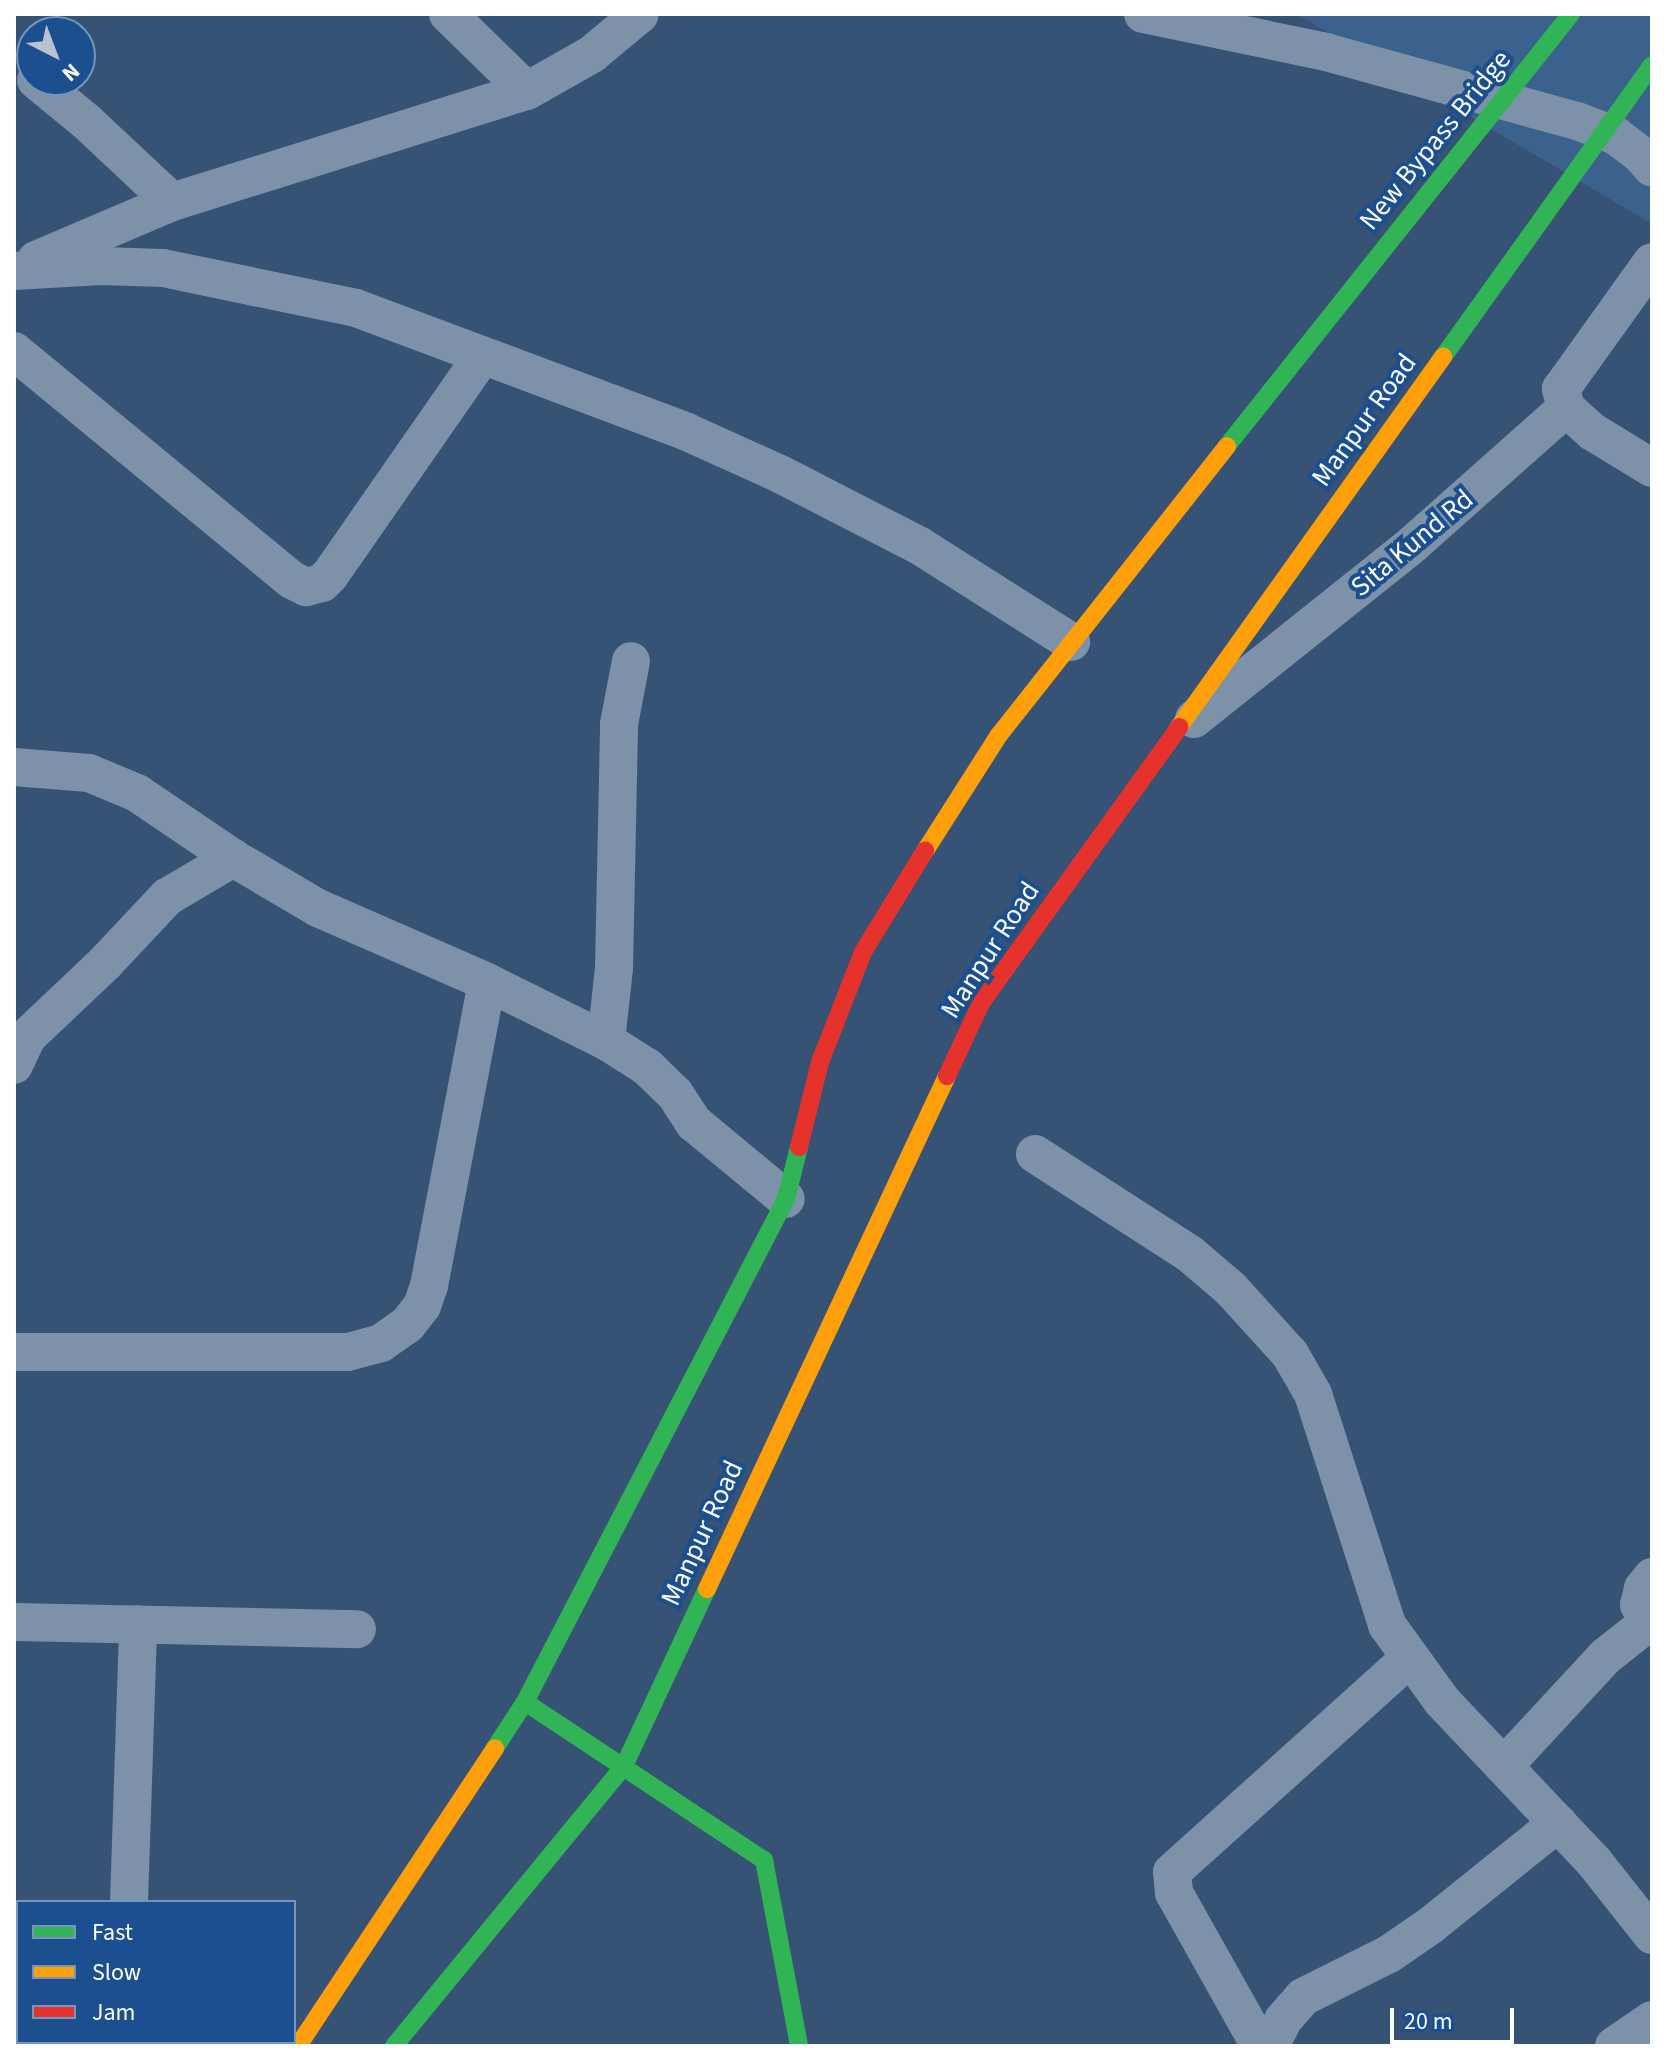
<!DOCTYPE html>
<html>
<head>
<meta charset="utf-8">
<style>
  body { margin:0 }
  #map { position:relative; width:1666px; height:2060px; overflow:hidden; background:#365274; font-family:"Source Sans 3",sans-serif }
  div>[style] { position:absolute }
  .water>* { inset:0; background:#3b618d }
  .street>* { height:38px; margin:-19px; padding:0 19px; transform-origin:19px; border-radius:19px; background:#7d92a8 }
  .fast>* { height:18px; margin:-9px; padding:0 9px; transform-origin:9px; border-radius:9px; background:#30b455 }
  .slow>* { height:18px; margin:-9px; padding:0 9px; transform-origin:9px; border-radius:9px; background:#ff9f0a }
  .jam>* { height:18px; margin:-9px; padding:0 9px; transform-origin:9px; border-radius:9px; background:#e5322d }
  span { translate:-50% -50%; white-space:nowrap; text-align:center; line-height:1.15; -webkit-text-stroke:8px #1b4f8f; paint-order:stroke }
  .street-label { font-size:28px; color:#fff }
  .frame { position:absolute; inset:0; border:16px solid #fff; pointer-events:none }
  .legend { position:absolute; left:16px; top:1900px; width:280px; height:144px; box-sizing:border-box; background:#1b4f8f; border:2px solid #7695bc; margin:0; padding:10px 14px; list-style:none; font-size:24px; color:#fff }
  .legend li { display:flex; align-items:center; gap:16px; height:40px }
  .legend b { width:40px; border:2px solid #7695bc }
  .north { position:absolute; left:16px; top:16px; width:80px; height:80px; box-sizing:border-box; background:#1b4f8f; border:2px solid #7695bc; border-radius:50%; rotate:138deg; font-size:22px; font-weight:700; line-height:32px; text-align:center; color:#fff }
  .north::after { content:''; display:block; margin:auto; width:28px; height:36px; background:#b9c2ce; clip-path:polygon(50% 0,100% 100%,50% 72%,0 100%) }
  .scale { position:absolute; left:1390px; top:2008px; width:124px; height:36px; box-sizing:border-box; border:4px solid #fff; border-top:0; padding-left:10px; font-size:24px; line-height:28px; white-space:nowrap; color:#fff; -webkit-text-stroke:6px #1b4f8f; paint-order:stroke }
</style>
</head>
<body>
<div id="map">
  <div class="water">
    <div style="clip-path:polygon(1296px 14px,1652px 14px,1652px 224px,1309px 21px)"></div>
  </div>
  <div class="street">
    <div style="left:448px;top:14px;width:110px;rotate:44.3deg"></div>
    <div style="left:1143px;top:14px;width:187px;rotate:11.7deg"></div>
    <div style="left:1326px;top:52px;width:260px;rotate:15.4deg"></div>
    <div style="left:1577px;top:121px;width:42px;rotate:21deg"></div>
    <div style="left:1616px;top:136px;width:30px;rotate:37deg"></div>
    <div style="left:1640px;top:154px;width:18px;rotate:49deg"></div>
    <div style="left:36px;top:80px;width:67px;rotate:39.6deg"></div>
    <div style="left:88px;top:123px;width:115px;rotate:43.2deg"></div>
    <div style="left:36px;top:260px;width:148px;rotate:-23.1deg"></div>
    <div style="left:172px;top:202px;width:372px;rotate:-17.4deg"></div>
    <div style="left:527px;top:91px;width:75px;rotate:-29.6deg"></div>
    <div style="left:592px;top:54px;width:62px;rotate:-39.8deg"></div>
    <div style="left:14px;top:271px;width:87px;rotate:-3.3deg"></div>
    <div style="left:101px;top:266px;width:62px;rotate:1.8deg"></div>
    <div style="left:163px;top:268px;width:197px;rotate:11.7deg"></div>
    <div style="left:356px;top:308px;width:353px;rotate:20.5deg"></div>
    <div style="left:687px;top:432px;width:102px;rotate:24.3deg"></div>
    <div style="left:780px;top:474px;width:157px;rotate:27.2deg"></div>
    <div style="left:920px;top:546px;width:179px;rotate:32.4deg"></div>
    <div style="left:14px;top:351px;width:360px;rotate:39.5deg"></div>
    <div style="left:292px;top:580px;width:16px;rotate:27deg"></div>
    <div style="left:306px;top:587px;width:16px;rotate:-14deg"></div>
    <div style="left:322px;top:583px;width:11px;rotate:-45deg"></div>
    <div style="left:330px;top:575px;width:267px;rotate:-55.2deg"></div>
    <div style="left:1566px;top:408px;width:20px;rotate:-105deg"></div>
    <div style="left:1561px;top:389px;width:156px;rotate:-54.4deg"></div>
    <div style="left:1566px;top:408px;width:36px;rotate:42deg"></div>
    <div style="left:1593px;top:432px;width:69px;rotate:31.4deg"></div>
    <div style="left:1194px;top:719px;width:280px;rotate:-38.6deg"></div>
    <div style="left:1413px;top:544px;width:205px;rotate:-41.6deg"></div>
    <div style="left:14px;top:767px;width:75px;rotate:4.6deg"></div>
    <div style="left:89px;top:773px;width:52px;rotate:22.6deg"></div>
    <div style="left:137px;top:793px;width:116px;rotate:34.1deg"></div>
    <div style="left:233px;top:858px;width:99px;rotate:30.5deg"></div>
    <div style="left:318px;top:908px;width:184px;rotate:23.6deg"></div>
    <div style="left:487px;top:982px;width:133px;rotate:26.4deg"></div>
    <div style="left:606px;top:1041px;width:49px;rotate:32.4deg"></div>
    <div style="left:647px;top:1067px;width:39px;rotate:44deg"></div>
    <div style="left:675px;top:1094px;width:35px;rotate:57deg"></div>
    <div style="left:694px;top:1123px;width:119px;rotate:39.6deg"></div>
    <div style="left:606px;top:1041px;width:73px;rotate:-83.7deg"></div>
    <div style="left:614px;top:968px;width:244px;rotate:-88.8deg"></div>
    <div style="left:619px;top:724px;width:64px;rotate:-79.2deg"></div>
    <div style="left:14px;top:1065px;width:31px;rotate:-65deg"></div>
    <div style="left:27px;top:1037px;width:108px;rotate:-43.5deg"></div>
    <div style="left:105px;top:963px;width:91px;rotate:-46.8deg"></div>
    <div style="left:167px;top:897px;width:77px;rotate:-30.6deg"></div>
    <div style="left:1035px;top:1154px;width:184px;rotate:32.8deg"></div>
    <div style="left:1190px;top:1254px;width:54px;rotate:40.5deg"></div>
    <div style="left:1231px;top:1289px;width:88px;rotate:47.8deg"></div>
    <div style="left:1290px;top:1354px;width:46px;rotate:60.1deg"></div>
    <div style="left:1313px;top:1394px;width:243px;rotate:72.2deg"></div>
    <div style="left:1387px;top:1625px;width:94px;rotate:54.1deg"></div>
    <div style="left:1442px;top:1701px;width:223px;rotate:46.6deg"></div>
    <div style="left:1595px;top:1863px;width:92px;rotate:51.6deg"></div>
    <div style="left:14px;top:1352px;width:334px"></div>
    <div style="left:348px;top:1352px;width:34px;rotate:-15deg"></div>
    <div style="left:381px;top:1343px;width:32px;rotate:-35deg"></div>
    <div style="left:407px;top:1325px;width:24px;rotate:-52deg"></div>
    <div style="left:422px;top:1306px;width:21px;rotate:-71deg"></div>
    <div style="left:429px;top:1286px;width:309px;rotate:-79.2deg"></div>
    <div style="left:1652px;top:1577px;width:14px;rotate:129deg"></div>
    <div style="left:1643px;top:1588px;width:17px;rotate:103deg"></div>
    <div style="left:1639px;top:1605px;width:24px;rotate:57deg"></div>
    <div style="left:14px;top:1622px;width:343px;rotate:1.2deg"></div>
    <div style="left:1504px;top:1766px;width:150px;rotate:-47.2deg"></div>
    <div style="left:1606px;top:1656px;width:55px;rotate:-38.3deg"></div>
    <div style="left:129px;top:1902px;width:278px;rotate:-88.1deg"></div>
    <div style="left:1260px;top:2046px;width:176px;rotate:-119.3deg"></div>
    <div style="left:1174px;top:1893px;width:21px;rotate:-95deg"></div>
    <div style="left:1172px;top:1872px;width:320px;rotate:-42deg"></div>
    <div style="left:1270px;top:2046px;width:29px;rotate:-63deg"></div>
    <div style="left:1283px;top:2020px;width:30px;rotate:-49deg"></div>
    <div style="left:1303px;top:1997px;width:96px;rotate:-26.6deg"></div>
    <div style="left:1389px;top:1954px;width:51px;rotate:-34.6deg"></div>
    <div style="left:1431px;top:1925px;width:163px;rotate:-38.8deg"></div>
    <div style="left:1614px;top:2046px;width:46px;rotate:-34.4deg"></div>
  </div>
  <div class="fast">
    <div style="left:1443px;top:357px;width:359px;rotate:-54.4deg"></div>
    <div style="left:1227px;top:446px;width:552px;rotate:-51.47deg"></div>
    <div style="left:525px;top:1702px;width:287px;rotate:33.5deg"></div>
    <div style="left:764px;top:1860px;width:189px;rotate:79.3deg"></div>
    <div style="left:495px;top:1748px;width:55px;rotate:-56.9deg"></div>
    <div style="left:525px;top:1702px;width:567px;rotate:-62.58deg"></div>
    <div style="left:786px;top:1199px;width:54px;rotate:-76deg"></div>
    <div style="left:394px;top:2046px;width:362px;rotate:-50.6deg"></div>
    <div style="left:624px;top:1766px;width:195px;rotate:-64.9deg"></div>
  </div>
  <div class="slow">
    <div style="left:1179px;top:727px;width:455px;rotate:-54.5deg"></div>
    <div style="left:925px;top:851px;width:138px;rotate:-57.5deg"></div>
    <div style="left:999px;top:735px;width:368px;rotate:-51.7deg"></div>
    <div style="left:707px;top:1589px;width:566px;rotate:-64.93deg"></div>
    <div style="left:298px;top:2046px;width:357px;rotate:-56.5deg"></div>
  </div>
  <div class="jam">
    <div style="left:947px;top:1076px;width:81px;rotate:-65deg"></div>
    <div style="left:981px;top:1003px;width:340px;rotate:-54.3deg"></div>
    <div style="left:799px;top:1147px;width:88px;rotate:-76.1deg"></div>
    <div style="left:820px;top:1062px;width:118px;rotate:-68.6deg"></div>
    <div style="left:863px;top:952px;width:119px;rotate:-58.5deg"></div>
  </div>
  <div class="street-label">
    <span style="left:1435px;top:140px;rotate:-51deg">New Bypass Bridge</span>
    <span style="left:1364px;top:420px;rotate:-54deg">Manpur Road</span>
    <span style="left:1412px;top:543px;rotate:-40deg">Sita Kund Rd</span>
    <span style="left:990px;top:950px;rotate:-57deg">Manpur Road</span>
    <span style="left:702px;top:1533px;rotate:-65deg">Manpur Road</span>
  </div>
  <div class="frame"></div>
  <ul class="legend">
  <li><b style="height:10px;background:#30b455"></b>Fast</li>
  <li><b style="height:10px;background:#ff9f0a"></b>Slow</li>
  <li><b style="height:10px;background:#e5322d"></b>Jam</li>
  </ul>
  <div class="north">N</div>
  <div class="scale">20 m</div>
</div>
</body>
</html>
